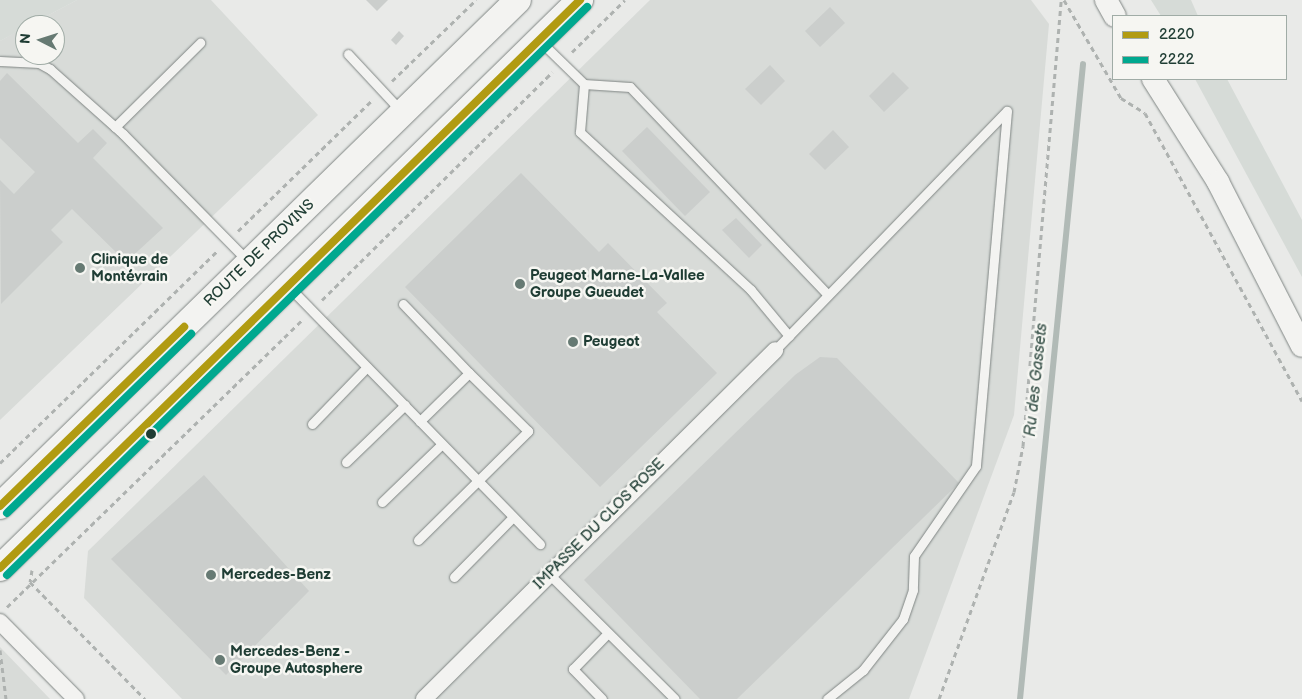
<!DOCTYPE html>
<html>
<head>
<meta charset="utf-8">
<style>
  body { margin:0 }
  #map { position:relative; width:1302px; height:699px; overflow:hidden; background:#e9eae8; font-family:"Balsamiq Sans",sans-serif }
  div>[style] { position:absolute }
  .built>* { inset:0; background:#d8dbd8 }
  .green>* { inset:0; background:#d6dbd7 }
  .stream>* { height:6px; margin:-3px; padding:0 3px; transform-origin:3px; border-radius:3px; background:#b1bab6 }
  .building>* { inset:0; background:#cbcecc }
  .path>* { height:3px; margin-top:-1.5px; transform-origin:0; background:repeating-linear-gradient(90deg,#aeb2b0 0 5px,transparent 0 9px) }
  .roads { filter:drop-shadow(0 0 1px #7f8583) drop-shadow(0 0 1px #7f8583) }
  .lane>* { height:9px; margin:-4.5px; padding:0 4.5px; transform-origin:4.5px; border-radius:4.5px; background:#f3f3f1 }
  .street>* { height:16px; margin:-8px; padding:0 8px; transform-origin:8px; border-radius:8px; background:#f3f3f1 }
  .secondary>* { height:22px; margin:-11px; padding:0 11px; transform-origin:11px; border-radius:11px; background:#f3f3f1 }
  .primary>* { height:26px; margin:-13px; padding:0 13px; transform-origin:13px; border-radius:13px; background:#f3f3f1 }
  .bus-1>* { height:8px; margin:-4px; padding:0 4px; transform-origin:4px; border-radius:4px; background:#b19b12 }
  .bus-2>* { height:8px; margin:-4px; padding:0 4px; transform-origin:4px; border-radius:4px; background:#00a88f }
  .dots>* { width:14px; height:14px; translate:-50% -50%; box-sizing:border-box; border:2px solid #f6f6f2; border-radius:50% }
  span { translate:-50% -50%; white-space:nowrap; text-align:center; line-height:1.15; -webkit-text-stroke:5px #f6f6f2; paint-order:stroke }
  .street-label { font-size:15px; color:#1f3d34 }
  .poi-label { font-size:15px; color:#1f3d34; font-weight:700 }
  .left { translate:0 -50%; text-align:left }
  .water-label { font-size:16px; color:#445c54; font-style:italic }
  .legend { position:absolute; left:1112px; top:15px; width:175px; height:65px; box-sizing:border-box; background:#f6f6f2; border:1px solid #a0aca6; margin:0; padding:6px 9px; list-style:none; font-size:15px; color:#1f3d34 }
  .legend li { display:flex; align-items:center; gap:10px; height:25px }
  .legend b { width:25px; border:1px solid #a0aca6 }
  .north { position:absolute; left:15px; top:15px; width:50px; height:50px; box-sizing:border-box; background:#f6f6f2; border:1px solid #a0aca6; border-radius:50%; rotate:275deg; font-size:14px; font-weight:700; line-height:20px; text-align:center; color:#1f3d34 }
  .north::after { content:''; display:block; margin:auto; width:18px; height:22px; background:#667a73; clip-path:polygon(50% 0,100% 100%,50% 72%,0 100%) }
</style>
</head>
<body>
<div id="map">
  <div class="built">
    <div style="clip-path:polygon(77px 0,211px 0,318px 115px,0 420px,0 41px,25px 27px,25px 55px,55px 55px,55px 25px,30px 25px)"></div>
    <div style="clip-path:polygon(650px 0,1031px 0,1049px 24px,1014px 415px,909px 699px,182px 699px,84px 598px,88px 551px)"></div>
    <div style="clip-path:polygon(0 647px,50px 699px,0 699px)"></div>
  </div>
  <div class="green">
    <div style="clip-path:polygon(0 0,77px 0,0 41px)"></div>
    <div style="clip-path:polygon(1151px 0,1191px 0,1198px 16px,1161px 16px)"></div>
    <div style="clip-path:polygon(1195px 79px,1227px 79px,1302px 220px,1302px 277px)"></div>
  </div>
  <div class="stream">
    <div style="left:1020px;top:699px;width:638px;rotate:-84.33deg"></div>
  </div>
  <div class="building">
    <div style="clip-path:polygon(366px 0,388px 0,377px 11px)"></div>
    <div style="clip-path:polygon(830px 7px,845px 23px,820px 47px,805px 31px)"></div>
    <div style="clip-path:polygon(399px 31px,404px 36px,396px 45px,391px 40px)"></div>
    <div style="clip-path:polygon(770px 65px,785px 81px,761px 105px,745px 89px)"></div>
    <div style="clip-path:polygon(893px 72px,909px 88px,884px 112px,869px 96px)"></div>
    <div style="clip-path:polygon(7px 73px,78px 143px,93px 129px,107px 143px,93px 158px,163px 228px,126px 262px,72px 209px,51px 230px,63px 242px,1px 304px,0 180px,14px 194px,35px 172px,0 138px,0 81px)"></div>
    <div style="clip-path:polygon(647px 127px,710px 192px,685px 216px,622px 151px)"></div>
    <div style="clip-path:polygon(833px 130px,849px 147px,825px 170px,809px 154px)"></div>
    <div style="clip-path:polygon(521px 173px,599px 252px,608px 243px,667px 303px,657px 312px,717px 373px,600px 487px,405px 287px)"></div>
    <div style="clip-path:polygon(736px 218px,762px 245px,749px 258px,722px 230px)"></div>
    <div style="clip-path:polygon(820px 357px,837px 358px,959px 483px,737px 699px,700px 699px,584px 580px,795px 375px)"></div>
    <div style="clip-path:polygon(204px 475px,309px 591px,226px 675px,111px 559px)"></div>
  </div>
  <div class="path">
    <div style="left:1064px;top:0;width:113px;rotate:59.8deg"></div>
    <div style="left:1121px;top:98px;width:28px;rotate:32deg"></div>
    <div style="left:1145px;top:113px;width:328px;rotate:61.4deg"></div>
    <div style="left:572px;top:52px;width:74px;rotate:-44.5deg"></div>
    <div style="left:392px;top:81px;width:117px;rotate:-44deg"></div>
    <div style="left:238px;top:231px;width:186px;rotate:-44.3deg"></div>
    <div style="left:322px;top:300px;width:324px;rotate:-44.7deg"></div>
    <div style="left:0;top:463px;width:303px;rotate:-44.3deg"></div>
    <div style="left:32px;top:570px;width:12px;rotate:99deg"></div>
    <div style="left:30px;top:582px;width:164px;rotate:45.5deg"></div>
    <div style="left:7px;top:607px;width:412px;rotate:-44.2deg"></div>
    <div style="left:0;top:650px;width:49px;rotate:83deg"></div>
    <div style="left:939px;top:699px;width:220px;rotate:-70.1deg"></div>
    <div style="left:1014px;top:492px;width:47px;rotate:-78.9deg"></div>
    <div style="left:1023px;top:446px;width:448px;rotate:-85.1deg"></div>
  </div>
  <div class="roads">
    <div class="lane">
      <div style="left:541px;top:42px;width:60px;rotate:44.3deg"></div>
      <div style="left:348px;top:54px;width:78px;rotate:47.1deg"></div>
      <div style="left:0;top:61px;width:39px;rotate:3deg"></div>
      <div style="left:39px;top:63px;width:13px;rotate:29deg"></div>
      <div style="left:50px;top:69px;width:98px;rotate:41.7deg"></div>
      <div style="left:123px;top:134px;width:177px;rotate:45.5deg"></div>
      <div style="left:115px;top:127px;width:120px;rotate:-44.7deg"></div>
      <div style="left:290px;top:288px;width:358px;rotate:45.7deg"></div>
      <div style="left:403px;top:304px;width:95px;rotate:46.3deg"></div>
      <div style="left:469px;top:373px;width:69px;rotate:135.6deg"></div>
      <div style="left:789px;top:336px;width:60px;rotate:-129.6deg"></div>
      <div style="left:751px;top:290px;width:233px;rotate:-137.3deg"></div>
      <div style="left:580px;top:132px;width:48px;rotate:-85.2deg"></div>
      <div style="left:584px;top:84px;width:46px;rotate:3.7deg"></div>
      <div style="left:630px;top:87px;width:284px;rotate:46.4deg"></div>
      <div style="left:775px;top:350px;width:333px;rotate:-45.9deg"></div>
      <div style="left:1007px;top:111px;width:356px;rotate:95deg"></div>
      <div style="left:976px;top:466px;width:109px;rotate:124.6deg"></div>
      <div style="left:914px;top:556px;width:34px;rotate:92deg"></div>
      <div style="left:913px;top:590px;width:31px;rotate:109deg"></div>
      <div style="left:903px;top:619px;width:65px;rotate:128.1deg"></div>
      <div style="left:863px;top:670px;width:46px;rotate:141.1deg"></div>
      <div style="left:312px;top:424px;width:79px;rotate:-46deg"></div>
      <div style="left:346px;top:462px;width:82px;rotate:-44deg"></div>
      <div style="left:382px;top:502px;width:83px;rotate:-44deg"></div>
      <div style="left:418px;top:540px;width:155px;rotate:-44.7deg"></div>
      <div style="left:528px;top:431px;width:83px;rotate:-135.5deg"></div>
      <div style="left:549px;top:574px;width:177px;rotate:44.8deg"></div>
      <div style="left:454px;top:577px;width:84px;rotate:-45.5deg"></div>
      <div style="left:602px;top:699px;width:42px;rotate:-134deg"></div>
      <div style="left:573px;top:669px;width:50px;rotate:-45.8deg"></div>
    </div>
    <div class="street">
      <div style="left:0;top:622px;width:108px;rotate:45.4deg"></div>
      <div style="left:424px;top:699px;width:495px;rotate:-44.8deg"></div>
    </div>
    <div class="secondary">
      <div style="left:1106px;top:0;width:18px;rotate:61deg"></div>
      <div style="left:1153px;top:79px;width:122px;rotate:57.7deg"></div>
      <div style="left:1218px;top:182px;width:184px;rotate:62.9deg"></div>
    </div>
    <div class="primary">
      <div style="left:0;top:506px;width:724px;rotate:-44.33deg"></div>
      <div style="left:0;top:568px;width:812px;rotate:-44.4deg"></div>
    </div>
  </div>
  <div class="bus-1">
    <div style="left:0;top:506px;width:257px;rotate:-44.2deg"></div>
    <div style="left:0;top:568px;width:812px;rotate:-44.4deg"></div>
  </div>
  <div class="bus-2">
    <div style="left:7px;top:513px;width:257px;rotate:-44.2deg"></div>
    <div style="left:7px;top:575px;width:812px;rotate:-44.4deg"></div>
  </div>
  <div class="dots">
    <div style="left:80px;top:268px;background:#667a73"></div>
    <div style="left:520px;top:284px;background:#667a73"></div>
    <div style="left:573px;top:342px;background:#667a73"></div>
    <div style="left:151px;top:434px;background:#1f3d34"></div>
    <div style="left:211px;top:575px;background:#667a73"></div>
    <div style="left:220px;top:660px;background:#667a73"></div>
  </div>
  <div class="street-label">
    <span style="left:259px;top:253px;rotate:-44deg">ROUTE DE PROVINS</span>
    <span style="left:599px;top:524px;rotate:-45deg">IMPASSE DU CLOS ROSE</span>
  </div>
  <div class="poi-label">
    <span class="left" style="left:91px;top:268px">Clinique de<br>Montévrain</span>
    <span class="left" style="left:530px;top:284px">Peugeot Marne-La-Vallee<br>Groupe Gueudet</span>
    <span class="left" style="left:583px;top:342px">Peugeot</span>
    <span class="left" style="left:221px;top:575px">Mercedes-Benz</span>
    <span class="left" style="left:230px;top:660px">Mercedes-Benz -<br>Groupe Autosphere</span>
  </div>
  <div class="water-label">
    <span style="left:1037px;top:380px;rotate:-84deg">Ru des Gassets</span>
  </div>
  <ul class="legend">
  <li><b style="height:6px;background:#b19b12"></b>2220</li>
  <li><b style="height:6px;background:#00a88f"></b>2222</li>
  </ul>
  <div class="north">N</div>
</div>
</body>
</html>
